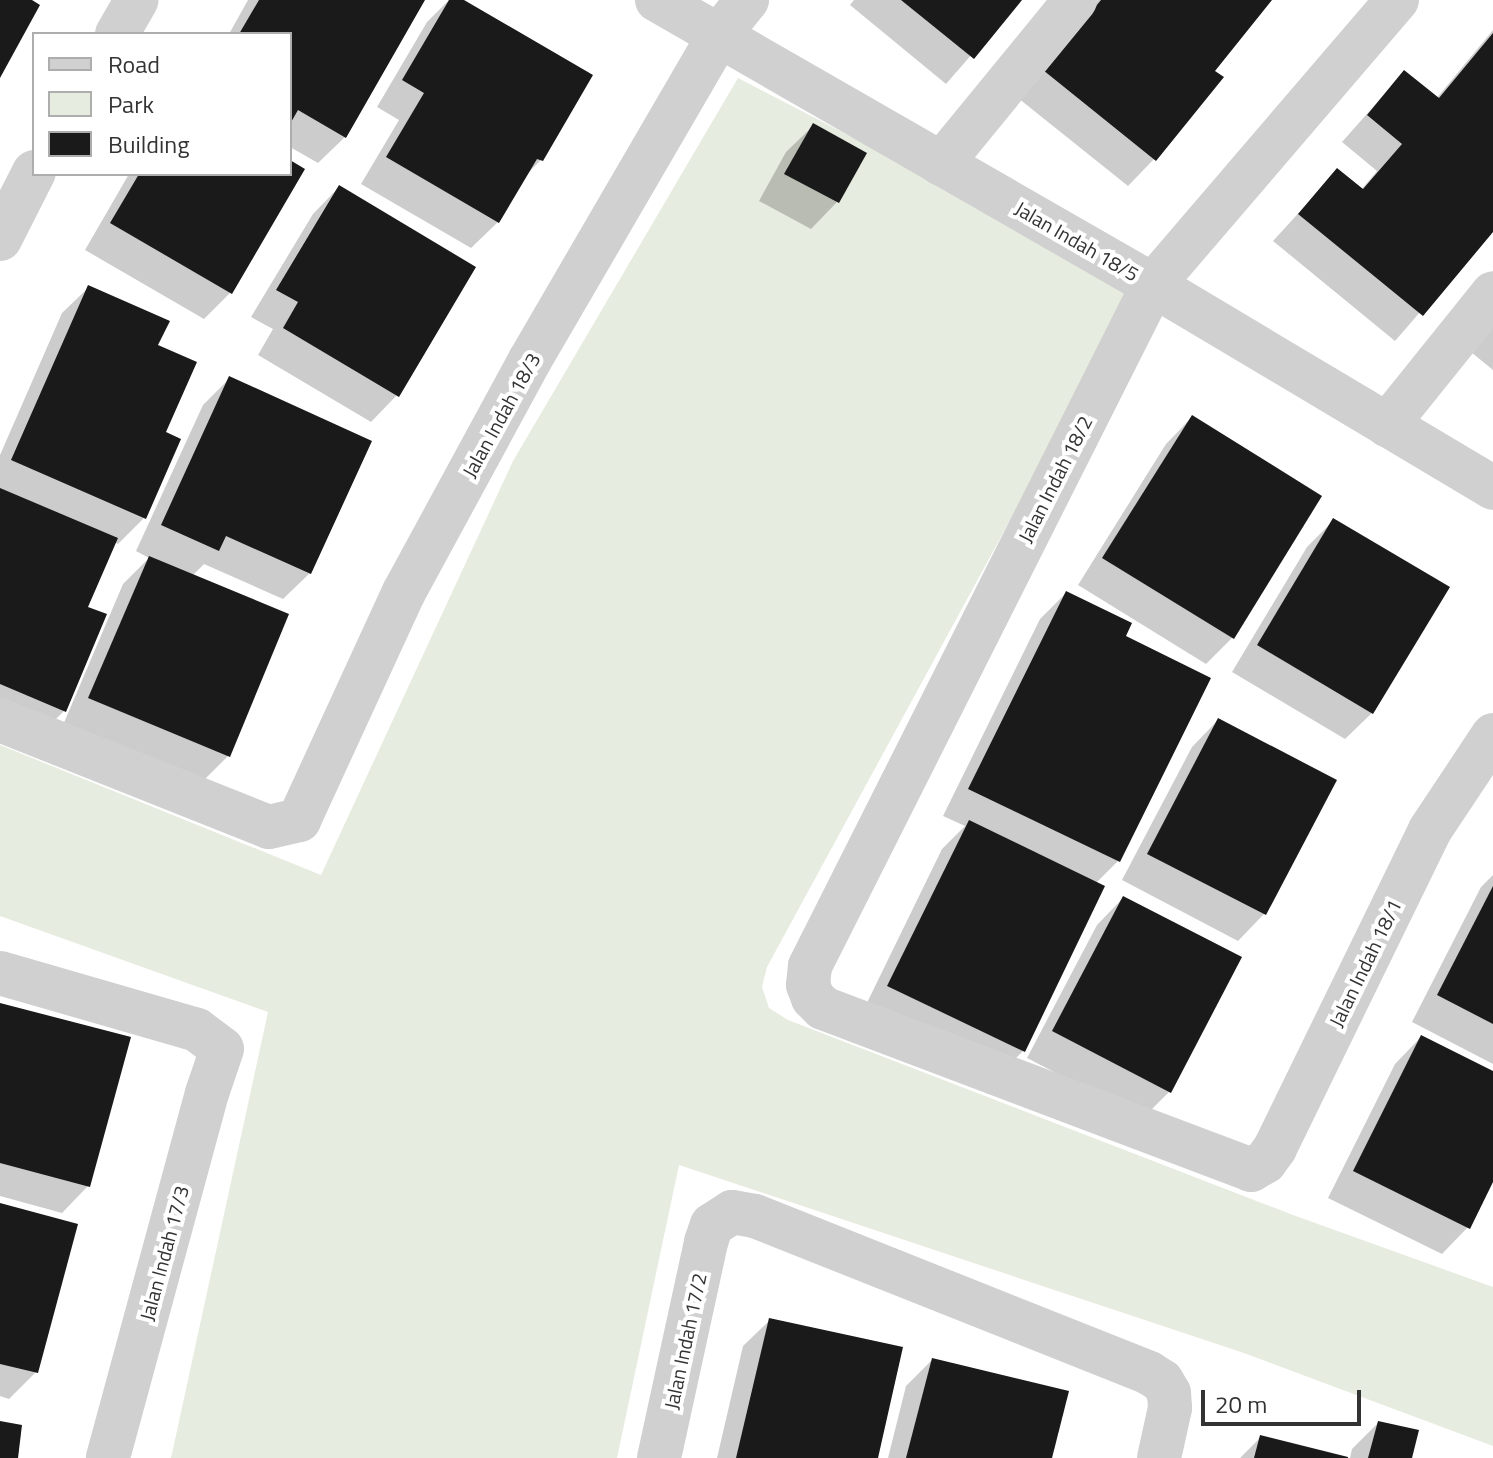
<!DOCTYPE html>
<html>
<head>
<meta charset="utf-8">
<style>
  body { margin:0 }
  #map { position:relative; width:1493px; height:1458px; overflow:hidden; background:#fff; font-family:"Titillium Web",sans-serif }
  div>[style] { position:absolute }
  .green>* { inset:0; background:#e6ecdf }
  .shadow>* { inset:0; background:#0003 }
  .building>* { inset:0; background:#1a1a1a }
  .minor>* { height:44px; margin:-22px; padding:0 22px; transform-origin:22px; border-radius:22px; background:#d0d0d0 }
  span { translate:-50% -50%; white-space:nowrap; text-align:center; line-height:1.15; -webkit-text-stroke:8px #fff; paint-order:stroke }
  .street-label { font-size:20px; color:#333 }
  .legend { position:absolute; left:32px; top:32px; width:260px; height:144px; box-sizing:border-box; background:#fff; border:2px solid #adadad; margin:0; padding:10px 14px; list-style:none; font-size:24px; color:#333 }
  .legend li { display:flex; align-items:center; gap:16px; height:40px }
  .legend b { width:40px; border:2px solid #adadad }
  .scale { position:absolute; left:1201px; top:1390px; width:160px; height:36px; box-sizing:border-box; border:4px solid #333; border-top:0; padding-left:10px; font-size:24px; line-height:28px; white-space:nowrap; color:#333; -webkit-text-stroke:6px #fff; paint-order:stroke }
</style>
</head>
<body>
<div id="map">
  <div class="green">
    <div style="clip-path:polygon(738px 78px,1138px 285px,767px 967px,762px 987px,769px 1008px,788px 1020px,1293px 1215px,1493px 1287px,1493px 1446px,1241px 1352px,679px 1165px,617px 1458px,171px 1458px,268px 1012px,0 916px,0 745px,321px 875px,513px 461px)"></div>
  </div>
  <div class="shadow">
    <div style="clip-path:polygon(248px 0,423px 0,345px 137px,318px 163px,290px 147px,290px 34px,229px 34px)"></div>
    <div style="clip-path:polygon(449px 0,461px 0,541px 160px,523px 178px,498px 222px,471px 248px,361px 184px,399px 120px,377px 107px,427px 22px)"></div>
    <div style="clip-path:polygon(854px 0,1019px 0,946px 84px,850px 5px)"></div>
    <div style="clip-path:polygon(1098px 0,1270px 0,1212px 71px,1154px 159px,1128px 186px,1018px 98px)"></div>
    <div style="clip-path:polygon(1493px 30px,1493px 228px,1395px 341px,1273px 241px,1337px 171px,1361px 190px,1377px 171px,1342px 142px,1404px 72px,1436px 99px)"></div>
    <div style="clip-path:polygon(813px 126px,837px 202px,811px 229px,759px 201px,786px 152px)"></div>
    <div style="clip-path:polygon(290px 163px,302px 170px,231px 292px,204px 319px,85px 250px,129px 174px,290px 174px)"></div>
    <div style="clip-path:polygon(339px 187px,397px 395px,371px 422px,258px 355px,273px 329px,251px 317px,313px 214px)"></div>
    <div style="clip-path:polygon(89px 287px,156px 346px,163px 433px,144px 518px,118px 544px,114px 542px,86px 608px,64px 711px,38px 737px,0 721px,0 455px,62px 313px)"></div>
    <div style="clip-path:polygon(1493px 324px,1493px 370px,1471px 352px)"></div>
    <div style="clip-path:polygon(230px 378px,310px 573px,283px 599px,204px 564px,192px 576px,228px 756px,202px 782px,63px 725px,123px 584px,149px 558px,136px 551px,203px 405px)"></div>
    <div style="clip-path:polygon(1192px 417px,1232px 638px,1206px 664px,1078px 585px,1166px 444px)"></div>
    <div style="clip-path:polygon(1334px 520px,1372px 713px,1345px 739px,1232px 672px,1307px 547px)"></div>
    <div style="clip-path:polygon(1066px 593px,1123px 637px,1118px 861px,1096px 883px,1103px 887px,1023px 1051px,996px 1078px,862px 1013px,942px 849px,965px 826px,943px 816px,1040px 619px)"></div>
    <div style="clip-path:polygon(1218px 720px,1334px 780px,1264px 914px,1238px 941px,1122px 880px,1192px 747px)"></div>
    <div style="clip-path:polygon(1493px 875px,1493px 1064px,1412px 1022px,1481px 887px)"></div>
    <div style="clip-path:polygon(1123px 898px,1169px 1092px,1143px 1118px,1027px 1058px,1097px 925px)"></div>
    <div style="clip-path:polygon(0 1005px,88px 1186px,62px 1213px,0 1196px)"></div>
    <div style="clip-path:polygon(1421px 1037px,1493px 1073px,1493px 1178px,1468px 1227px,1442px 1254px,1328px 1198px,1395px 1064px)"></div>
    <div style="clip-path:polygon(0 1205px,36px 1372px,9px 1399px,0 1396px)"></div>
    <div style="clip-path:polygon(770px 1320px,876px 1458px,717px 1458px,743px 1346px)"></div>
    <div style="clip-path:polygon(932px 1360px,1050px 1458px,888px 1458px,906px 1386px)"></div>
    <div style="clip-path:polygon(1378px 1423px,1410px 1458px,1350px 1458px,1352px 1449px)"></div>
    <div style="clip-path:polygon(1260px 1438px,1344px 1458px,1240px 1458px)"></div>
  </div>
  <div class="building">
    <div style="clip-path:polygon(0 0,32px 0,40px 5px,0 78px)"></div>
    <div style="clip-path:polygon(259px 0,425px 0,346px 138px,298px 110px,290px 124px,290px 34px,239px 34px)"></div>
    <div style="clip-path:polygon(449px 0,464px 0,593px 75px,543px 161px,537px 159px,499px 223px,386px 157px,424px 93px,402px 80px)"></div>
    <div style="clip-path:polygon(901px 0,1022px 0,974px 59px)"></div>
    <div style="clip-path:polygon(1101px 0,1272px 0,1215px 71px,1224px 77px,1156px 161px,1043px 70px)"></div>
    <div style="clip-path:polygon(1493px 33px,1493px 232px,1423px 316px,1298px 214px,1337px 168px,1363px 189px,1402px 144px,1367px 115px,1404px 70px,1439px 98px)"></div>
    <div style="clip-path:polygon(813px 123px,867px 153px,839px 203px,784px 174px)"></div>
    <div style="clip-path:polygon(290px 160px,305px 169px,232px 294px,110px 223px,139px 174px,290px 174px)"></div>
    <div style="clip-path:polygon(339px 185px,476px 267px,399px 397px,283px 328px,298px 302px,276px 290px)"></div>
    <div style="clip-path:polygon(88px 285px,170px 321px,158px 345px,197px 362px,166px 432px,181px 439px,146px 519px,11px 460px)"></div>
    <div style="clip-path:polygon(229px 376px,372px 441px,311px 574px,226px 536px,219px 551px,161px 525px)"></div>
    <div style="clip-path:polygon(1192px 415px,1322px 496px,1234px 639px,1102px 558px)"></div>
    <div style="clip-path:polygon(0 488px,118px 538px,88px 607px,107px 614px,66px 712px,0 684px)"></div>
    <div style="clip-path:polygon(1333px 518px,1450px 587px,1373px 714px,1257px 645px)"></div>
    <div style="clip-path:polygon(149px 556px,289px 614px,230px 757px,88px 698px)"></div>
    <div style="clip-path:polygon(1066px 591px,1132px 623px,1126px 636px,1211px 678px,1120px 862px,968px 789px)"></div>
    <div style="clip-path:polygon(1218px 718px,1337px 780px,1266px 915px,1147px 854px)"></div>
    <div style="clip-path:polygon(969px 820px,1105px 886px,1025px 1052px,887px 986px)"></div>
    <div style="clip-path:polygon(1493px 886px,1493px 1024px,1437px 995px)"></div>
    <div style="clip-path:polygon(1123px 896px,1242px 957px,1171px 1093px,1052px 1031px)"></div>
    <div style="clip-path:polygon(0 1003px,131px 1037px,90px 1187px,0 1163px)"></div>
    <div style="clip-path:polygon(1421px 1035px,1493px 1071px,1493px 1182px,1470px 1229px,1353px 1171px)"></div>
    <div style="clip-path:polygon(0 1203px,78px 1224px,38px 1373px,0 1364px)"></div>
    <div style="clip-path:polygon(769px 1318px,903px 1347px,878px 1458px,736px 1458px)"></div>
    <div style="clip-path:polygon(932px 1358px,1069px 1391px,1052px 1458px,906px 1458px)"></div>
    <div style="clip-path:polygon(0 1421px,22px 1425px,18px 1458px,0 1458px)"></div>
    <div style="clip-path:polygon(1378px 1421px,1419px 1430px,1412px 1458px,1368px 1458px)"></div>
    <div style="clip-path:polygon(1260px 1435px,1348px 1457px,1348px 1458px,1254px 1458px)"></div>
  </div>
  <div class="minor">
    <div style="left:657px;top:0;width:572px;rotate:29.88deg"></div>
    <div style="left:1153px;top:285px;width:396px;rotate:30.8deg"></div>
    <div style="left:1397px;top:0;width:375px;rotate:130.6deg"></div>
    <div style="left:1153px;top:285px;width:763px;rotate:116.73deg"></div>
    <div style="left:810px;top:966px;width:19px;rotate:96deg"></div>
    <div style="left:808px;top:985px;width:14px;rotate:69deg"></div>
    <div style="left:813px;top:998px;width:14px;rotate:45deg"></div>
    <div style="left:823px;top:1008px;width:458px;rotate:20.7deg"></div>
    <div style="left:1251px;top:1170px;width:16px;rotate:-30deg"></div>
    <div style="left:1265px;top:1162px;width:17px;rotate:-54deg"></div>
    <div style="left:1275px;top:1148px;width:354px;rotate:-64deg"></div>
    <div style="left:1430px;top:830px;width:114px;rotate:-56.4deg"></div>
    <div style="left:117px;top:34px;width:39px;rotate:-60deg"></div>
    <div style="left:941px;top:164px;width:212px;rotate:-50.7deg"></div>
    <div style="left:0;top:239px;width:75px;rotate:-63.1deg"></div>
    <div style="left:1387px;top:425px;width:169px;rotate:-51.2deg"></div>
    <div style="left:0;top:720px;width:289px;rotate:21.7deg"></div>
    <div style="left:269px;top:827px;width:31px;rotate:-13deg"></div>
    <div style="left:299px;top:820px;width:251px;rotate:-65.3deg"></div>
    <div style="left:404px;top:592px;width:264px;rotate:-61.5deg"></div>
    <div style="left:530px;top:360px;width:376px;rotate:-59.8deg"></div>
    <div style="left:719px;top:35px;width:45px;rotate:-51.3deg"></div>
    <div style="left:0;top:973px;width:205px;rotate:16.1deg"></div>
    <div style="left:197px;top:1030px;width:31px;rotate:37deg"></div>
    <div style="left:222px;top:1049px;width:46px;rotate:108.8deg"></div>
    <div style="left:207px;top:1093px;width:378px;rotate:105.2deg"></div>
    <div style="left:659px;top:1458px;width:221px;rotate:-77.7deg"></div>
    <div style="left:706px;top:1242px;width:18px;rotate:-71deg"></div>
    <div style="left:712px;top:1225px;width:24px;rotate:-33deg"></div>
    <div style="left:732px;top:1212px;width:23px;rotate:10deg"></div>
    <div style="left:755px;top:1216px;width:424px;rotate:21.7deg"></div>
    <div style="left:1149px;top:1373px;width:15px;rotate:32deg"></div>
    <div style="left:1162px;top:1381px;width:14px;rotate:60deg"></div>
    <div style="left:1169px;top:1393px;width:15px;rotate:86deg"></div>
    <div style="left:1170px;top:1408px;width:51px;rotate:102.4deg"></div>
  </div>
  <div class="street-label">
    <span style="left:1077px;top:241px;rotate:30deg">Jalan Indah 18/5</span>
    <span style="left:501px;top:415px;rotate:-61deg">Jalan Indah 18/3</span>
    <span style="left:1055px;top:479px;rotate:-63deg">Jalan Indah 18/2</span>
    <span style="left:1365px;top:963px;rotate:-64deg">Jalan Indah 18/1</span>
    <span style="left:164px;top:1253px;rotate:-75deg">Jalan Indah 17/3</span>
    <span style="left:685px;top:1341px;rotate:-78deg">Jalan Indah 17/2</span>
  </div>
  <ul class="legend">
  <li><b style="height:10px;background:#d0d0d0"></b>Road</li>
  <li><b style="height:22px;background:#e6ecdf"></b>Park</li>
  <li><b style="height:22px;background:#1a1a1a"></b>Building</li>
  </ul>
  <div class="scale">20 m</div>
</div>
</body>
</html>
